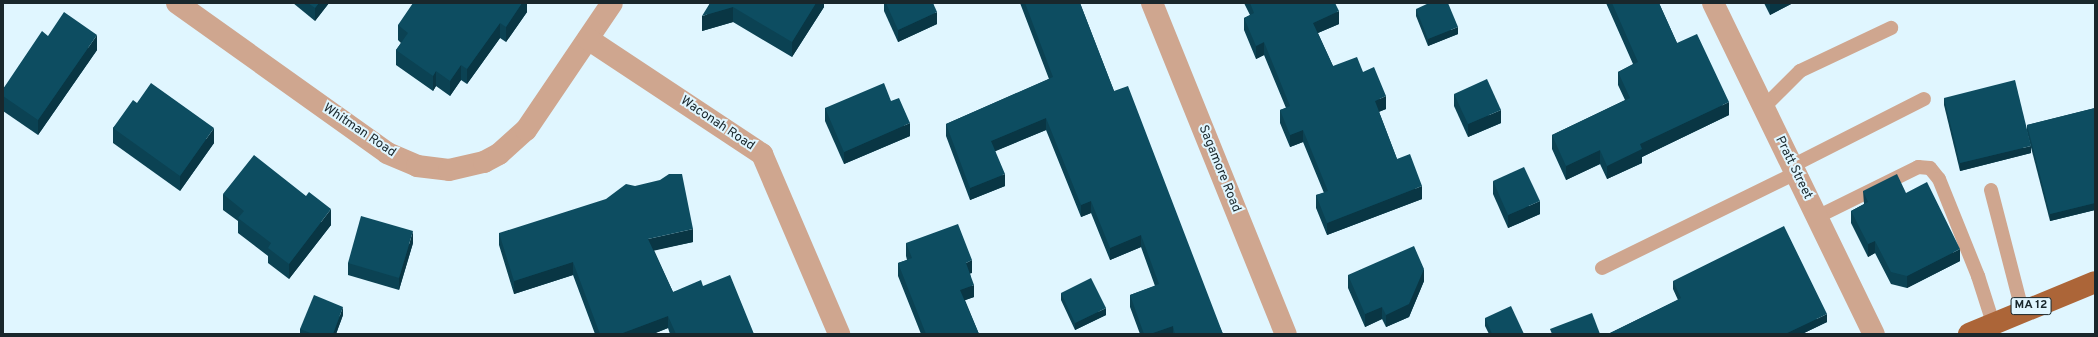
<!DOCTYPE html>
<html>
<head>
<meta charset="utf-8">
<style>
  body { margin:0 }
  #map { position:relative; width:2098px; height:337px; overflow:hidden; background:#e0f6ff; font-family:Overpass,sans-serif }
  div>[style] { position:absolute }
  .lane>* { height:14px; margin:-7px; padding:0 7px; transform-origin:7px; border-radius:7px; background:#cfa68f }
  .street>* { height:22px; margin:-11px; padding:0 11px; transform-origin:11px; border-radius:11px; background:#cfa68f }
  .primary>* { height:22px; margin:-11px; padding:0 11px; transform-origin:11px; border-radius:11px; background:#ac6538 }
  .wall>* { inset:0; background:#0b4253 }
  .shaded-wall>* { inset:0; background:#093644 }
  .building>* { inset:0; background:#0d4d61 }
  span { translate:-50% -50%; white-space:nowrap; text-align:center; line-height:1.15; -webkit-text-stroke:4px #e0f6ff; paint-order:stroke }
  .shield-label span { padding:1px 3px; background:#e0f6ff; border:1px solid; border-radius:3px; -webkit-text-stroke-width:0 }
  .shield-label { font-size:12px; color:#19272c; font-weight:700 }
  .street-label { font-size:13px; color:#19272c }
  .frame { position:absolute; inset:0; border:4px solid #19272c; pointer-events:none }
</style>
</head>
<body>
<div id="map">
  <div class="lane">
    <div style="left:1764px;top:107px;width:51px;rotate:-45deg"></div>
    <div style="left:1800px;top:71px;width:101px;rotate:-25.3deg"></div>
    <div style="left:1792px;top:166px;width:148px;rotate:-26.9deg"></div>
    <div style="left:1991px;top:190px;width:124px;rotate:75.5deg"></div>
    <div style="left:1817px;top:217px;width:113px;rotate:-26.3deg"></div>
    <div style="left:1918px;top:167px;width:12px;rotate:5deg"></div>
    <div style="left:1930px;top:168px;width:14px;rotate:51deg"></div>
    <div style="left:1939px;top:179px;width:105px;rotate:68.1deg"></div>
    <div style="left:1978px;top:276px;width:49px;rotate:72.3deg"></div>
    <div style="left:1602px;top:268px;width:216px;rotate:-26.1deg"></div>
  </div>
  <div class="street">
    <div style="left:177px;top:3px;width:258px;rotate:35.5deg"></div>
    <div style="left:387px;top:153px;width:33px;rotate:23deg"></div>
    <div style="left:417px;top:166px;width:32px;rotate:7deg"></div>
    <div style="left:449px;top:170px;width:36px;rotate:-13deg"></div>
    <div style="left:484px;top:162px;width:17px;rotate:-28deg"></div>
    <div style="left:499px;top:154px;width:36px;rotate:-42deg"></div>
    <div style="left:526px;top:130px;width:153px;rotate:-55.9deg"></div>
    <div style="left:1152px;top:3px;width:357px;rotate:68deg"></div>
    <div style="left:1713px;top:3px;width:368px;rotate:64.1deg"></div>
    <div style="left:588px;top:39px;width:209px;rotate:33.5deg"></div>
    <div style="left:762px;top:154px;width:196px;rotate:66.8deg"></div>
  </div>
  <div class="primary">
    <div style="left:1969px;top:334px;width:136px;rotate:-22.4deg"></div>
  </div>
  <div class="wall">
    <div style="clip-path:polygon(293px 3px,329px 3px,315px 21px)"></div>
    <div style="clip-path:polygon(527px 3px,527px 12px,506px 42px,500px 38px,467px 84px,461px 80px,450px 96px,436px 86px,433px 91px,396px 65px,396px 50px,401px 43px,398px 40px,398px 25px)"></div>
    <div style="clip-path:polygon(710px 3px,824px 3px,824px 7px,792px 57px,733px 22px,702px 31px)"></div>
    <div style="clip-path:polygon(884px 3px,933px 3px,937px 24px,898px 42px,884px 11px)"></div>
    <div style="clip-path:polygon(1020px 3px,1080px 3px,1114px 91px,1223px 334px,1140px 334px,1130px 307px,1130px 295px,1155px 286px,1141px 247px,1110px 260px,1091px 213px,1081px 217px,1046px 130px,995px 151px,1005px 186px,970px 200px,946px 136px,946px 124px,1049px 79px)"></div>
    <div style="clip-path:polygon(1244px 3px,1335px 3px,1339px 24px,1318px 33px,1333px 66px,1363px 72px,1386px 109px,1379px 112px,1397px 159px,1422px 199px,1327px 235px,1316px 208px,1316px 195px,1324px 193px,1303px 142px,1290px 147px,1280px 123px,1280px 110px,1286px 108px,1264px 55px,1256px 59px,1244px 30px,1244px 18px,1250px 15px)"></div>
    <div style="clip-path:polygon(1606px 3px,1659px 3px,1677px 43px,1729px 115px,1642px 157px,1642px 163px,1607px 179px,1600px 164px,1566px 180px,1552px 149px,1552px 135px,1625px 100px,1618px 85px,1618px 72px,1633px 64px)"></div>
    <div style="clip-path:polygon(1764px 3px,1793px 3px,1770px 15px)"></div>
    <div style="clip-path:polygon(1416px 9px,1458px 34px,1428px 46px,1416px 16px)"></div>
    <div style="clip-path:polygon(48px 36px,97px 50px,38px 135px,3px 111px,3px 89px)"></div>
    <div style="clip-path:polygon(1454px 94px,1501px 123px,1468px 137px,1454px 106px)"></div>
    <div style="clip-path:polygon(1944px 98px,2031px 153px,1960px 171px,1944px 105px)"></div>
    <div style="clip-path:polygon(891px 101px,910px 136px,844px 164px,825px 121px,825px 108px)"></div>
    <div style="clip-path:polygon(137px 103px,214px 143px,180px 191px,113px 143px,113px 128px)"></div>
    <div style="clip-path:polygon(2095px 108px,2095px 210px,2050px 221px,2027px 132px,2027px 125px)"></div>
    <div style="clip-path:polygon(1493px 181px,1540px 214px,1508px 228px,1493px 194px)"></div>
    <div style="clip-path:polygon(1863px 191px,1906px 193px,1960px 261px,1907px 288px,1891px 284px,1875px 253px,1868px 257px,1851px 223px,1851px 211px,1864px 204px)"></div>
    <div style="clip-path:polygon(223px 194px,331px 225px,289px 279px,268px 263px,268px 256px,238px 233px,238px 221px,223px 210px)"></div>
    <div style="clip-path:polygon(499px 233px,693px 242px,654px 250px,673px 292px,703px 286px,754px 334px,670px 334px,668px 328px,653px 334px,595px 334px,573px 275px,514px 294px,499px 245px)"></div>
    <div style="clip-path:polygon(413px 243px,399px 290px,348px 275px,348px 263px)"></div>
    <div style="clip-path:polygon(906px 243px,972px 273px,970px 273px,974px 297px,965px 300px,979px 334px,921px 334px,898px 276px,898px 263px,907px 260px,906px 256px)"></div>
    <div style="clip-path:polygon(1348px 275px,1424px 281px,1409px 317px,1386px 327px,1382px 319px,1365px 327px,1348px 288px)"></div>
    <div style="clip-path:polygon(1673px 281px,1827px 322px,1802px 334px,1608px 334px,1678px 300px,1673px 289px)"></div>
    <div style="clip-path:polygon(1061px 293px,1106px 315px,1075px 330px,1061px 300px)"></div>
    <div style="clip-path:polygon(343px 315px,336px 334px,300px 334px,300px 329px)"></div>
    <div style="clip-path:polygon(1485px 318px,1524px 334px,1489px 334px,1485px 326px)"></div>
  </div>
  <div class="shaded-wall">
    <div style="clip-path:polygon(319px 3px,329px 3px,315px 21px,315px 8px)"></div>
    <div style="clip-path:polygon(522px 3px,527px 3px,527px 12px,506px 42px,506px 27px)"></div>
    <div style="clip-path:polygon(816px 3px,824px 3px,824px 7px,792px 57px,792px 42px)"></div>
    <div style="clip-path:polygon(1770px 3px,1793px 3px,1770px 15px)"></div>
    <div style="clip-path:polygon(733px 7px,733px 22px,702px 31px,702px 16px)"></div>
    <div style="clip-path:polygon(1339px 11px,1339px 24px,1313px 35px,1313px 23px)"></div>
    <div style="clip-path:polygon(937px 12px,937px 24px,898px 42px,898px 30px)"></div>
    <div style="clip-path:polygon(500px 23px,500px 38px,467px 84px,467px 69px)"></div>
    <div style="clip-path:polygon(1458px 27px,1458px 34px,1428px 46px,1428px 39px)"></div>
    <div style="clip-path:polygon(97px 35px,97px 50px,38px 135px,38px 120px)"></div>
    <div style="clip-path:polygon(1264px 42px,1264px 55px,1256px 59px,1256px 46px)"></div>
    <div style="clip-path:polygon(461px 65px,461px 80px,450px 96px,450px 81px)"></div>
    <div style="clip-path:polygon(436px 71px,436px 86px,433px 91px,433px 76px)"></div>
    <div style="clip-path:polygon(1386px 96px,1386px 109px,1375px 113px,1375px 101px)"></div>
    <div style="clip-path:polygon(1729px 102px,1729px 115px,1642px 157px,1642px 163px,1607px 179px,1607px 166px,1640px 144px)"></div>
    <div style="clip-path:polygon(1501px 110px,1501px 123px,1468px 137px,1468px 124px)"></div>
    <div style="clip-path:polygon(1046px 118px,1046px 130px,991px 153px,991px 141px)"></div>
    <div style="clip-path:polygon(910px 123px,910px 136px,844px 164px,844px 152px)"></div>
    <div style="clip-path:polygon(214px 128px,214px 143px,180px 191px,180px 176px)"></div>
    <div style="clip-path:polygon(1303px 130px,1303px 142px,1290px 147px,1290px 135px)"></div>
    <div style="clip-path:polygon(2031px 146px,2031px 153px,1960px 171px,1960px 163px)"></div>
    <div style="clip-path:polygon(1600px 150px,1600px 164px,1566px 180px,1566px 166px)"></div>
    <div style="clip-path:polygon(1005px 174px,1005px 186px,970px 200px,970px 188px)"></div>
    <div style="clip-path:polygon(1422px 186px,1422px 199px,1327px 235px,1327px 223px)"></div>
    <div style="clip-path:polygon(1091px 201px,1091px 213px,1081px 217px,1081px 205px)"></div>
    <div style="clip-path:polygon(1540px 201px,1540px 214px,1508px 228px,1508px 215px)"></div>
    <div style="clip-path:polygon(2095px 203px,2095px 210px,2050px 221px,2050px 214px)"></div>
    <div style="clip-path:polygon(331px 209px,331px 225px,289px 279px,289px 264px)"></div>
    <div style="clip-path:polygon(693px 229px,693px 242px,648px 252px,648px 239px)"></div>
    <div style="clip-path:polygon(413px 231px,413px 243px,399px 290px,399px 278px)"></div>
    <div style="clip-path:polygon(1141px 235px,1141px 247px,1110px 260px,1110px 248px)"></div>
    <div style="clip-path:polygon(1875px 241px,1875px 253px,1868px 257px,1868px 244px)"></div>
    <div style="clip-path:polygon(1960px 249px,1960px 261px,1907px 288px,1907px 276px)"></div>
    <div style="clip-path:polygon(972px 260px,972px 273px,966px 275px,966px 263px)"></div>
    <div style="clip-path:polygon(573px 262px,573px 275px,514px 294px,514px 281px)"></div>
    <div style="clip-path:polygon(1424px 269px,1424px 281px,1409px 317px,1386px 327px,1386px 315px)"></div>
    <div style="clip-path:polygon(974px 285px,974px 297px,960px 302px,960px 290px)"></div>
    <div style="clip-path:polygon(343px 307px,343px 315px,336px 334px,333px 334px)"></div>
    <div style="clip-path:polygon(1382px 307px,1382px 319px,1365px 327px,1365px 314px)"></div>
    <div style="clip-path:polygon(1106px 308px,1106px 315px,1075px 330px,1075px 323px)"></div>
    <div style="clip-path:polygon(1827px 314px,1827px 322px,1802px 334px,1785px 334px)"></div>
    <div style="clip-path:polygon(668px 316px,668px 328px,653px 334px,620px 334px)"></div>
    <div style="clip-path:polygon(1173px 326px,1173px 334px,1150px 334px)"></div>
  </div>
  <div class="building">
    <div style="clip-path:polygon(308px 3px,319px 3px,315px 8px)"></div>
    <div style="clip-path:polygon(413px 3px,522px 3px,506px 27px,500px 23px,467px 69px,461px 65px,450px 81px,436px 71px,433px 76px,396px 50px,408px 33px,398px 25px)"></div>
    <div style="clip-path:polygon(710px 3px,816px 3px,792px 42px,733px 7px,702px 16px)"></div>
    <div style="clip-path:polygon(886px 3px,933px 3px,937px 12px,898px 30px)"></div>
    <div style="clip-path:polygon(1025px 3px,1080px 3px,1114px 91px,1128px 86px,1223px 334px,1175px 334px,1173px 326px,1150px 334px,1144px 334px,1130px 295px,1159px 284px,1141px 235px,1110px 248px,1091px 201px,1081px 205px,1046px 118px,991px 141px,1005px 174px,970px 188px,946px 124px,1053px 77px)"></div>
    <div style="clip-path:polygon(1250px 3px,1335px 3px,1339px 11px,1313px 23px,1333px 66px,1357px 57px,1363px 72px,1374px 67px,1386px 96px,1375px 101px,1397px 159px,1410px 154px,1422px 186px,1327px 223px,1316px 195px,1328px 191px,1303px 130px,1290px 135px,1280px 110px,1290px 106px,1264px 42px,1256px 46px,1244px 18px,1254px 13px)"></div>
    <div style="clip-path:polygon(1429px 3px,1448px 3px,1458px 27px,1428px 39px,1416px 9px)"></div>
    <div style="clip-path:polygon(1612px 3px,1659px 3px,1677px 43px,1697px 34px,1729px 102px,1640px 144px,1642px 149px,1607px 166px,1600px 150px,1566px 166px,1552px 135px,1630px 98px,1618px 72px,1638px 62px)"></div>
    <div style="clip-path:polygon(64px 12px,97px 35px,38px 120px,3px 96px,3px 89px,42px 31px,48px 36px)"></div>
    <div style="clip-path:polygon(1487px 79px,1501px 110px,1468px 124px,1454px 94px)"></div>
    <div style="clip-path:polygon(2015px 80px,2031px 146px,1960px 163px,1944px 98px)"></div>
    <div style="clip-path:polygon(151px 83px,214px 128px,180px 176px,113px 128px,133px 100px,137px 103px)"></div>
    <div style="clip-path:polygon(884px 83px,891px 101px,899px 98px,910px 123px,844px 152px,825px 108px)"></div>
    <div style="clip-path:polygon(2095px 108px,2095px 203px,2050px 214px,2027px 125px)"></div>
    <div style="clip-path:polygon(254px 155px,306px 196px,309px 192px,331px 209px,289px 264px,268px 248px,271px 243px,238px 218px,244px 211px,223px 194px)"></div>
    <div style="clip-path:polygon(1524px 167px,1540px 201px,1508px 215px,1493px 181px)"></div>
    <div style="clip-path:polygon(669px 174px,682px 174px,693px 229px,648px 239px,673px 292px,701px 280px,703px 286px,730px 275px,754px 334px,676px 334px,668px 316px,620px 334px,600px 334px,573px 262px,514px 281px,499px 233px,606px 199px,626px 184px,635px 186px,660px 180px)"></div>
    <div style="clip-path:polygon(1897px 174px,1906px 193px,1927px 182px,1960px 249px,1907px 276px,1891px 272px,1875px 241px,1868px 244px,1851px 211px,1868px 202px,1863px 191px)"></div>
    <div style="clip-path:polygon(361px 216px,413px 231px,399px 278px,348px 263px)"></div>
    <div style="clip-path:polygon(958px 224px,972px 260px,966px 263px,974px 285px,960px 290px,979px 334px,926px 334px,898px 263px,912px 258px,906px 243px)"></div>
    <div style="clip-path:polygon(1784px 226px,1827px 314px,1785px 334px,1608px 334px,1681px 298px,1673px 281px)"></div>
    <div style="clip-path:polygon(1414px 246px,1424px 269px,1409px 304px,1386px 315px,1382px 307px,1365px 314px,1348px 275px)"></div>
    <div style="clip-path:polygon(1091px 278px,1106px 308px,1075px 323px,1061px 293px)"></div>
    <div style="clip-path:polygon(314px 295px,343px 307px,333px 334px,313px 334px,300px 329px)"></div>
    <div style="clip-path:polygon(1511px 306px,1524px 334px,1492px 334px,1485px 318px)"></div>
    <div style="clip-path:polygon(1592px 313px,1600px 334px,1552px 334px,1550px 329px)"></div>
  </div>
  <div class="shield-label">
    <span style="left:2031px;top:306px">MA 12</span>
  </div>
  <div class="street-label">
    <span style="left:717px;top:124px;rotate:34deg">Waconah Road</span>
    <span style="left:359px;top:131px;rotate:34deg">Whitman Road</span>
    <span style="left:1793px;top:168px;rotate:64deg">Pratt Street</span>
    <span style="left:1219px;top:169px;rotate:68deg">Sagamore Road</span>
  </div>
  <div class="frame"></div>
</div>
</body>
</html>
